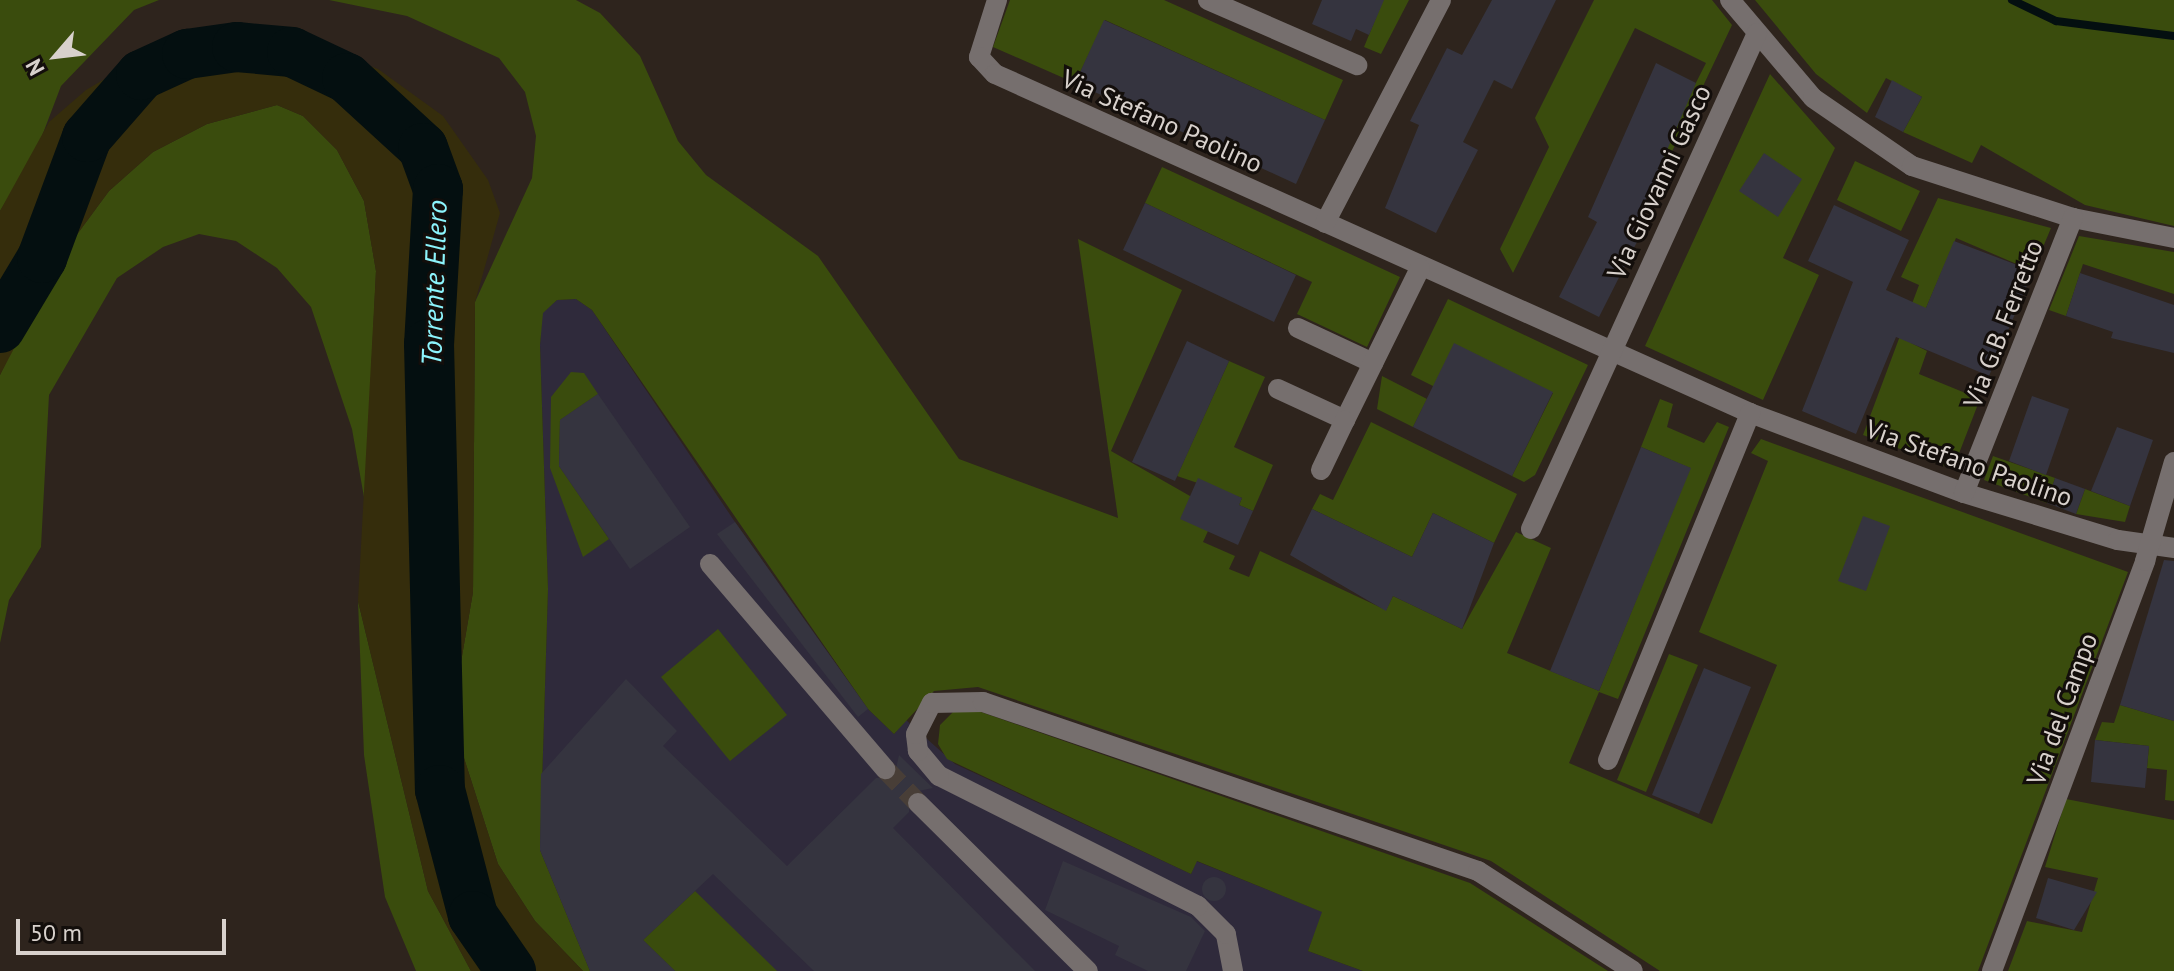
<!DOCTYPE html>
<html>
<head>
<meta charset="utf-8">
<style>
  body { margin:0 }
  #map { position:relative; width:2174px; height:971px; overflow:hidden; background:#2e241d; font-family:"PT Sans",sans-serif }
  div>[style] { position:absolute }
  .industrial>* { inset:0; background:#2f2a3b }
  .green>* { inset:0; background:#3a4c0d }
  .sand>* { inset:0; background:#352d0c }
  .stream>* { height:8px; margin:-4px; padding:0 4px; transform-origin:4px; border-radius:4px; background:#040f10 }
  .river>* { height:50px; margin:-25px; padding:0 25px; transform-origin:25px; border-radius:25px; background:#040f10 }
  .building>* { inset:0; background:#35343f }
  .round { border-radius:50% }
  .minor-tunnel>* { height:20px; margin-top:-10px; transform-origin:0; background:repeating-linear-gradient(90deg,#483e37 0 20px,transparent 0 30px) }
  .minor>* { height:20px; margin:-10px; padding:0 10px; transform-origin:10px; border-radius:10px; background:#766f6e }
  span { translate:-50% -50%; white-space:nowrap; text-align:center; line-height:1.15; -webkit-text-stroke:6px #130e0b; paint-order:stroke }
  .street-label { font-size:26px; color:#d8d1cc }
  .water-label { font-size:28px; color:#8cf4fc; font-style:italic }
  .north { position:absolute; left:16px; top:16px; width:80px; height:80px; -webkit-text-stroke:6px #130e0b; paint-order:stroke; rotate:242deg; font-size:22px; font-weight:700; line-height:32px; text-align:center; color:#d8d1cc }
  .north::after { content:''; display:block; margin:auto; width:28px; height:36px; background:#d8d1cc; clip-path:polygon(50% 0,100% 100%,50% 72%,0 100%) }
  .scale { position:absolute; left:16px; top:919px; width:210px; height:36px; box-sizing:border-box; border:4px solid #d8d1cc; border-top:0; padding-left:10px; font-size:24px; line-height:28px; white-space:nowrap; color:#d8d1cc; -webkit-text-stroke:6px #130e0b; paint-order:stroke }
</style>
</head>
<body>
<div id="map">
  <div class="industrial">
    <div style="clip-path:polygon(576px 299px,592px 310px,735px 522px,868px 709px,894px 734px,906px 720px,955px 764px,1191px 874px,1196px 861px,1323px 912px,1308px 951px,1363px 971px,590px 971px,540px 850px,548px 589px,540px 345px,542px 313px,557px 300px)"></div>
  </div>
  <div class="green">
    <div style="clip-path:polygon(0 0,159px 0,134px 10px,61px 86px,34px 157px,0 211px)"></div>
    <div style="clip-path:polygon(329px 0,576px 0,600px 13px,640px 56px,678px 141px,706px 175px,818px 256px,959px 459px,1118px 518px,1078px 239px,1182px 290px,1111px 451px,1190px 496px,1208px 531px,1203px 542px,1235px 556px,1229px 569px,1249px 577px,1260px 551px,1386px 610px,1393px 596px,1462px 629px,1516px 532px,1551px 548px,1507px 653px,1599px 691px,1690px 468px,1641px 447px,1660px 399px,1673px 404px,1667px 427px,1704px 443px,1717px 422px,1729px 427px,1618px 699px,1599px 692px,1569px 763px,1712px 824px,1777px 665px,1699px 632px,1768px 461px,1751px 453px,1761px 439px,2128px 572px,1978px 971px,1660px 971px,1491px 861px,978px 687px,934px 691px,894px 734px,868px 709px,592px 310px,576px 299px,557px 300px,543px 313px,540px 345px,548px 589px,540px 850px,590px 971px,583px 971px,535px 921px,498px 864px,463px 755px,461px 662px,473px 592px,475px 302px,532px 178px,536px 136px,525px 92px,499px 58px,407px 16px)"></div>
    <div style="clip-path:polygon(1010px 0,1164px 0,1343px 80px,1325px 120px,1105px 20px,1075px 83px,993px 47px)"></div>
    <div style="clip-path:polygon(1376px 0,1409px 0,1381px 54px,1364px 47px,1382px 3px)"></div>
    <div style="clip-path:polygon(1594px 0,1712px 0,1732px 25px,1667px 162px,1658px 157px,1706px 63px,1635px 28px,1513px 273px,1500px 249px,1549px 147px,1535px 118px)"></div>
    <div style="clip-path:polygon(1755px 0,2174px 0,2174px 226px,2085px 205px,1981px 145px,1972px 163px,1903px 132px,1922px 97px,1886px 78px,1867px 113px,1816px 74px)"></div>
    <div style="clip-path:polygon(1770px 74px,1835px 148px,1783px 258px,1819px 275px,1763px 400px,1645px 346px)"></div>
    <div style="clip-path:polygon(277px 105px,303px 116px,337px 150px,364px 201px,376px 271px,365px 503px,352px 429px,311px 307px,277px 268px,236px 241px,199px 234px,163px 247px,117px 278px,49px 395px,41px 547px,9px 600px,0 643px,0 375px,22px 329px,67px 248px,109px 191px,153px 152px,207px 124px)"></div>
    <div style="clip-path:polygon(1855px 161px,1920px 191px,1901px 231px,1837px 200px)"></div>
    <div style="clip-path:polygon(1162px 167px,1400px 277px,1367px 347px,1297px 314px,1312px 282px,1145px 203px)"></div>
    <div style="clip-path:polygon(1938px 198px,2051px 228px,2033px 271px,1956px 238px,1911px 343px,1927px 351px,1919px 374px,1980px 399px,1953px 469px,1863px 435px,1919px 285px,1901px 277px)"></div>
    <div style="clip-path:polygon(2079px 236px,2174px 252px,2174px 294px,2083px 264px,2066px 316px,2049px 310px)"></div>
    <div style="clip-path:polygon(1448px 299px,1588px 365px,1535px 475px,1524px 482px,1512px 476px,1553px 393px,1433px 386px,1411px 375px)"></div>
    <div style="clip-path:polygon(1229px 361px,1265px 377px,1234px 447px,1273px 465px,1253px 511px,1239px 505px,1242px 498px,1177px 476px)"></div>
    <div style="clip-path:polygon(571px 372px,584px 373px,598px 394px,560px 420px,559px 466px,609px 539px,583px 557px,550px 468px,551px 397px)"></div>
    <div style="clip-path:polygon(1382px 376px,1427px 399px,1413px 427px,1377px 409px)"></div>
    <div style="clip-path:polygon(1371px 422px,1517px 494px,1494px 543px,1433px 513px,1412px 557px,1312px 509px,1320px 494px,1333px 500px)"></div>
    <div style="clip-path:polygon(1993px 456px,2055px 478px,2047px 503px,1984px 480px)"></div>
    <div style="clip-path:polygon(2085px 489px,2130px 506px,2125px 522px,2076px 514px)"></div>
    <div style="clip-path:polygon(358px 601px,428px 891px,471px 971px,416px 971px,385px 897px,364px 755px)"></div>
    <div style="clip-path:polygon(718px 629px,787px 715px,730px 761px,661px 677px)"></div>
    <div style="clip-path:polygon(1669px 654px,1698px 665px,1646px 792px,1617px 780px)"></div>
    <div style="clip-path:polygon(2120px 705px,2174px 721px,2174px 801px,2165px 800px,2167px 770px,2147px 768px,2149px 746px,2095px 740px,2102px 722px,2114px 723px)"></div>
    <div style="clip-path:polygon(978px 711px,1470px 883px,1608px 971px,1363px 971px,1308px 951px,1322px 912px,1197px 861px,1191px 874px,947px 759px,938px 744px,940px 725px,953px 712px)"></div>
    <div style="clip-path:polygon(2066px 799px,2174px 820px,2174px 971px,2008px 971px,2027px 921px,2082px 932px,2098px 878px,2045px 867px)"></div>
    <div style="clip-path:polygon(695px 891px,777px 971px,675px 971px,643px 940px)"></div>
  </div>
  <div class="sand">
    <div style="clip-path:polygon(245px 33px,309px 42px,378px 69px,443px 116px,488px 180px,500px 213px,475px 302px,473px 592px,461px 662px,463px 755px,498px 864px,535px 921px,583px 971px,471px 971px,428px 891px,358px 601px,376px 271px,364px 201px,337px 150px,303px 116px,277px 105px,207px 124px,153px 152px,109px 191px,67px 248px,0 375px,0 211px,49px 122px,86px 90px,164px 44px)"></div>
  </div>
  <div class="stream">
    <div style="left:2012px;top:0;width:49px;rotate:25.5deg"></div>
    <div style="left:2056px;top:21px;width:119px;rotate:7.2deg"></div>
  </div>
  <div class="river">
    <div style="left:0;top:328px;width:82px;rotate:-59deg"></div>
    <div style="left:42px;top:258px;width:129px;rotate:-69.6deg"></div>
    <div style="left:87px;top:137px;width:82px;rotate:-48.9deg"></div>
    <div style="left:141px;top:75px;width:51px;rotate:-24.5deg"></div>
    <div style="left:187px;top:54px;width:50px;rotate:-8deg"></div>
    <div style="left:237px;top:47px;width:55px;rotate:5.2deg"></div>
    <div style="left:292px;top:52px;width:61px;rotate:25.3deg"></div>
    <div style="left:347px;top:78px;width:103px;rotate:42.6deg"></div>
    <div style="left:423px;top:148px;width:44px;rotate:69.9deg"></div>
    <div style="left:438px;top:189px;width:155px;rotate:93.3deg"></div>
    <div style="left:429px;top:344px;width:446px;rotate:88.6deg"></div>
    <div style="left:440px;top:790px;width:130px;rotate:75.3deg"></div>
    <div style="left:473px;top:916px;width:67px;rotate:55.4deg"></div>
  </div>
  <div class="building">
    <div style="clip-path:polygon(1322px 0,1384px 0,1369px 35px,1356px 29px,1351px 41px,1312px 24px)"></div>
    <div style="clip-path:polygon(1492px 0,1556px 0,1512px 89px,1494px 80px,1463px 142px,1478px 150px,1436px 233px,1385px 208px,1419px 125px,1410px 121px,1447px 48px,1462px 55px)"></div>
    <div style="clip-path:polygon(1104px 20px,1325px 120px,1296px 184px,1075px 83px)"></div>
    <div style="clip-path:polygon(1656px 63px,1696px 83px,1629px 238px,1637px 242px,1599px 317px,1559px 297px,1597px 222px,1588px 217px)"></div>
    <div style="clip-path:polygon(1892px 80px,1922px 97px,1903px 132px,1875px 117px)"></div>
    <div style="clip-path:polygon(1764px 153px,1802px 179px,1778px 217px,1739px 191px)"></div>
    <div style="clip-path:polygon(1145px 203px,1296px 275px,1274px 322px,1123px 250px)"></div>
    <div style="clip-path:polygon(1834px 205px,1909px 240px,1886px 290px,1926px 308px,1954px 241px,2033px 271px,1989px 376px,1896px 337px,1856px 434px,1802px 411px,1853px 282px,1808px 261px)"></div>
    <div style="clip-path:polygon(2080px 273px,2174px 305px,2174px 353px,2111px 338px,2113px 332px,2066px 316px)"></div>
    <div style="clip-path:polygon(1187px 341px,1229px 361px,1175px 481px,1132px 462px)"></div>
    <div style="clip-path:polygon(1454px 343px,1553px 392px,1512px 476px,1413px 427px)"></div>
    <div style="clip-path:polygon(598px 394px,690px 527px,630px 569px,559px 466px,560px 420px)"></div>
    <div style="clip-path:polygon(2032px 396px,2069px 409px,2046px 475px,2009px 461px)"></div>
    <div style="clip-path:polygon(2117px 427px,2153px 440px,2130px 506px,2091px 491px)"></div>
    <div style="clip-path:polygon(1641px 447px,1691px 468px,1599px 691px,1550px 671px)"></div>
    <div style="clip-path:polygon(1198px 478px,1242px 498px,1239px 505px,1253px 511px,1238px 545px,1180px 519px)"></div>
    <div style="clip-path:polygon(2055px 478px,2085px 489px,2076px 514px,2047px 503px)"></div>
    <div style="clip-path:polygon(1312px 509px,1412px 557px,1433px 513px,1494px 543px,1462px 629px,1393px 596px,1386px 611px,1290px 555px)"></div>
    <div style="clip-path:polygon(1863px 516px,1890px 526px,1866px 591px,1838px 581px)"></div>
    <div style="clip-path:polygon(735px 522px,868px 709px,858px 717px,717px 534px)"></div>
    <div style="clip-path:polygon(2164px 560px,2174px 561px,2174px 721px,2120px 705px)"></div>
    <div style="clip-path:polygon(1704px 668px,1751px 687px,1699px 814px,1652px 795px)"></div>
    <div style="clip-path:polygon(626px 679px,677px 731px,663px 746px,787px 866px,876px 778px,894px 778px,899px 755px,933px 788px,909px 793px,909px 812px,893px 828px,1035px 971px,814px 971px,713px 874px,643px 940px,675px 971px,590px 971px,540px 850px,541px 774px)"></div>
    <div style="clip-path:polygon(2095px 740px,2149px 746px,2145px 788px,2091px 782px)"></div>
    <div style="clip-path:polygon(1063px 861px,1191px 917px,1205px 931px,1186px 971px,1148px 971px,1115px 955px,1119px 946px,1045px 910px)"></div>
    <div class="round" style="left:1202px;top:877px;width:24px;height:24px"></div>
    <div style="clip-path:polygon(2048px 878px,2097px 892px,2074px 930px,2036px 918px)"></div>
  </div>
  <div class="minor-tunnel">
    <div style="left:885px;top:769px;width:47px;rotate:45.9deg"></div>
  </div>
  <div class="minor">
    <div style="left:997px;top:0;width:60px;rotate:107.5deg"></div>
    <div style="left:979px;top:57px;width:23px;rotate:47deg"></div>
    <div style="left:995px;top:74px;width:828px;rotate:24.18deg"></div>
    <div style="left:1750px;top:413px;width:228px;rotate:20.5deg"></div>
    <div style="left:1964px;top:493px;width:161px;rotate:17deg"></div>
    <div style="left:2118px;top:540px;width:57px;rotate:8.1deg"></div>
    <div style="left:1208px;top:0;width:163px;rotate:23.6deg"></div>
    <div style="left:1730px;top:0;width:128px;rotate:49.7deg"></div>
    <div style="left:1813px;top:98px;width:120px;rotate:34.5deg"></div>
    <div style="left:1912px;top:166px;width:169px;rotate:17.9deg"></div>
    <div style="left:2073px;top:218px;width:103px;rotate:11.2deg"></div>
    <div style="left:1325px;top:223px;width:251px;rotate:-62.5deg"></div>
    <div style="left:1298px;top:328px;width:83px;rotate:25deg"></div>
    <div style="left:1278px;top:389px;width:74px;rotate:24.8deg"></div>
    <div style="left:1345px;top:420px;width:169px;rotate:-63.7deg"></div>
    <div style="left:1321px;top:470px;width:55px;rotate:-64.4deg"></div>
    <div style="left:1964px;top:493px;width:296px;rotate:-68.4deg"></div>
    <div style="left:1531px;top:529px;width:545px;rotate:-65.5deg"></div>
    <div style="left:710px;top:564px;width:270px;rotate:49.5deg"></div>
    <div style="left:1608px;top:760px;width:375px;rotate:-67.7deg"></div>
    <div style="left:918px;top:803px;width:239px;rotate:44.7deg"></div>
    <div style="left:1233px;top:971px;width:38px;rotate:-101deg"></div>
    <div style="left:1226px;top:934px;width:40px;rotate:-135deg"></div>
    <div style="left:1198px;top:906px;width:290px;rotate:-153.3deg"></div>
    <div style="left:939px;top:776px;width:33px;rotate:-130deg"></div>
    <div style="left:918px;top:751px;width:17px;rotate:-97deg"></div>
    <div style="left:916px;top:734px;width:35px;rotate:-63deg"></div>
    <div style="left:932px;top:703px;width:51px;rotate:-1.1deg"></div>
    <div style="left:983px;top:702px;width:523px;rotate:18.85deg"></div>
    <div style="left:1478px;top:871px;width:184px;rotate:32.8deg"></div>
    <div style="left:1992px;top:971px;width:438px;rotate:-69.5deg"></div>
    <div style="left:2145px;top:561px;width:103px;rotate:-73.7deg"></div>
  </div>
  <div class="street-label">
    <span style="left:1162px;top:121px;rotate:24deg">Via Stefano Paolino</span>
    <span style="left:1659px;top:182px;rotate:-65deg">Via Giovanni Gasco</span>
    <span style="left:2003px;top:324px;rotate:-69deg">Via G.B. Ferretto</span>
    <span style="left:1969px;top:463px;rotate:19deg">Via Stefano Paolino</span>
    <span style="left:2062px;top:709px;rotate:-70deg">Via del Campo</span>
  </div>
  <div class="water-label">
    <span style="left:434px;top:283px;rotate:-88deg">Torrente Ellero</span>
  </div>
  <div class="north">N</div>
  <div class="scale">50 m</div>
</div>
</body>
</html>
